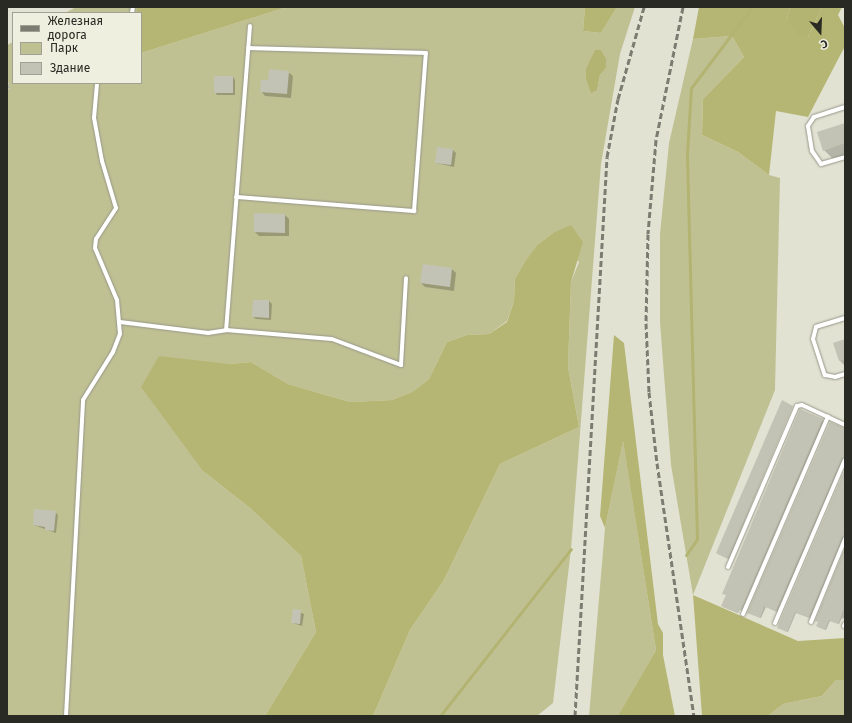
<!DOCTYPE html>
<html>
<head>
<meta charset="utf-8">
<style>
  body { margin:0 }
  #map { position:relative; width:852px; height:723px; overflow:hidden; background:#e2e2d3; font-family:"Fira Sans",sans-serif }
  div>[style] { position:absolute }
  .green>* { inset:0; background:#c0c193 }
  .forest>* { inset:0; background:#b6b674 }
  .water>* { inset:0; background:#b3b372 }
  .shadow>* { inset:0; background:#0003 }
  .stream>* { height:3px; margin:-1.5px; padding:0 1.5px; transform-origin:1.5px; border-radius:1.5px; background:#b3b372 }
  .building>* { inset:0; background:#c3c3b5 }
  .roads { filter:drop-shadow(0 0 1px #98988a) drop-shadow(0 0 1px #98988a) }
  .lane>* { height:4px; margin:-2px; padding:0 2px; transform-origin:2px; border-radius:2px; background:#fff }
  .rail>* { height:3px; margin-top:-1.5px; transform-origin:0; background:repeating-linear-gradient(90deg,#7c7c72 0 6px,transparent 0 9px) }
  span { translate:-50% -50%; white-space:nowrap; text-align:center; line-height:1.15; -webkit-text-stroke:3.5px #efefe0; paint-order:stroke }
  .frame { position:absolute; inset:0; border:8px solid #2a2a24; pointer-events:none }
  .legend { position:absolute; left:12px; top:12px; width:130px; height:72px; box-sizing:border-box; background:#efefe0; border:1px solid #a0a095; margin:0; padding:5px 7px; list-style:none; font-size:12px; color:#2a2a24 }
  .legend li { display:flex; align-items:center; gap:8px; height:20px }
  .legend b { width:20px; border:1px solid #a0a095 }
  .north { position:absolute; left:800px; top:12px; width:40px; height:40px; -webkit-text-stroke:3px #efefe0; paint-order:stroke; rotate:161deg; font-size:11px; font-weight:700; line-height:16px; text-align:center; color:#2a2a24 }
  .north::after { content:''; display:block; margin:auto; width:14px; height:18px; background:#2a2a24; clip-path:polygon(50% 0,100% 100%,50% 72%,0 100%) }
</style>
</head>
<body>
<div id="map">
  <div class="green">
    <div style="clip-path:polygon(76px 7px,137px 7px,136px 13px,65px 13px)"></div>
    <div style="clip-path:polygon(evenodd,287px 7px,585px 7px,583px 31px,601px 33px,617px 7px,635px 7px,620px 54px,601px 164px,571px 549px,553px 703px,537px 716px,373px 716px,410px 630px,444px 580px,500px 464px,579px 427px,568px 367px,571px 282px,579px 262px,553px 233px,537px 245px,515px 279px,514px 301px,507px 321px,489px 334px,467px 335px,447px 342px,429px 379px,412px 392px,392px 400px,350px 402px,288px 384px,251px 362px,229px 364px,203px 471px,250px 508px,301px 556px,316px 632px,265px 716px,7px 716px,7px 90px,10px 88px,7px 79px,7px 45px,13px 42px,13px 83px,141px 83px,141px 53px,287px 7px,601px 50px,606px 58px,606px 68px,600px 75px,597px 90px,601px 50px)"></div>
    <div style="clip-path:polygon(732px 36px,744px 57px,703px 99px,702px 135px,738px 152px,769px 175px,780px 178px,775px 390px,693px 595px,671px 465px,660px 323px,660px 234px,669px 143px,693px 39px)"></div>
    <div style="clip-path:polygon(623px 440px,656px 650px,619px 715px,589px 716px,605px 528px)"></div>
    <div style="clip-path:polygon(836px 680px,845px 680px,845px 716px,768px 716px,783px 704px,822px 696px)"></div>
  </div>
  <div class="forest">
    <div style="clip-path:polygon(137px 7px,287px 7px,141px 53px,141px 13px,136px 13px)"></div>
    <div style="clip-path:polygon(585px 7px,617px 7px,601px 33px,583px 31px)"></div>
    <div style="clip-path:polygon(699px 7px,790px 7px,787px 19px,808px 37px,822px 7px,842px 7px,838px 15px,845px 28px,845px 46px,808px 117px,776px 111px,769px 175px,738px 152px,702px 135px,703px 99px,744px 57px,732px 36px,693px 39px)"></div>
    <div style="clip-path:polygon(571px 225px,583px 242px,571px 282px,568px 367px,579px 427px,500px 464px,444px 580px,410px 630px,373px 716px,265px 716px,316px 632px,301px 556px,250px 508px,203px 471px,141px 387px,159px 356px,229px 364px,251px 362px,288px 384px,350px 402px,392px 400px,412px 392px,429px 379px,447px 342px,467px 335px,489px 334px,507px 322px,514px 301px,515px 279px,525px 262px,537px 245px,553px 233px)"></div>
    <div style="clip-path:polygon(614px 335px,624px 343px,658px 624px,663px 633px,663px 655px,675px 716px,618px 716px,656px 650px,623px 441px,605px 528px,600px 516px)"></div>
    <div style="clip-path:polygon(693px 595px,798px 641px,845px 638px,845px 680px,836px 680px,822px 696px,783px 704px,768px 716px,702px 716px)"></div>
  </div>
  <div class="water">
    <div style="clip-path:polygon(790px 7px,822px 7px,808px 37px,798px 34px,787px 19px)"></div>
    <div style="clip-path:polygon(595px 50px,601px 50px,606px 58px,606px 68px,600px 75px,597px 90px,591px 93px,586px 79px,586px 69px)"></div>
  </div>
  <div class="shadow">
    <div style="clip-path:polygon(288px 72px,293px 76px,291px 98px,265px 96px,261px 91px,269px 81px)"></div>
    <div style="clip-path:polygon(233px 77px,235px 80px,235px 95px,217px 95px,215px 92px)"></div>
    <div style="clip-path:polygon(7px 81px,10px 88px,7px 89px)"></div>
    <div style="clip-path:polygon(845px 124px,845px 156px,834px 160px,824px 150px)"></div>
    <div style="clip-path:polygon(453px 150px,456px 153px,454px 167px,436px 163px)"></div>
    <div style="clip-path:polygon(285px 215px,289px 219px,289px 236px,259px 236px,255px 232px)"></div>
    <div style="clip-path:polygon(452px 269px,456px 273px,454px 291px,425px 287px,421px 283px)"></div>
    <div style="clip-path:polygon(254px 301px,269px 301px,272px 304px,271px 320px,256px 319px,253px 317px)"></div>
    <div style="clip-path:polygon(845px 340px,845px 366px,840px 361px)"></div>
    <div style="clip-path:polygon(792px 406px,729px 559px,718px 554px,717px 553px)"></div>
    <div style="clip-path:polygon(800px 410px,824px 421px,742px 610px,740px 609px,738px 613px,723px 607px,727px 595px,723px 593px)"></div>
    <div style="clip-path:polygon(845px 430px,845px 458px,777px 612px,766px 607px,761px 618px,750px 613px)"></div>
    <div style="clip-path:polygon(845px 471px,845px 537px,810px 618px,796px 613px,788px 632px,779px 628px)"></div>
    <div style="clip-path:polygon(55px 512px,58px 515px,56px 533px,34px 525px)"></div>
    <div style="clip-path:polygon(845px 551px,845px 619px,842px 618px,839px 624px,830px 621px,826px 630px,818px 627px)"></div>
    <div style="clip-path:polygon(294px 610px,304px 614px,302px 626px,293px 623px)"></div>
  </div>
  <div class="stream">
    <div style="left:686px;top:555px;width:19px;rotate:-55deg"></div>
    <div style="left:697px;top:539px;width:386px;rotate:-91.5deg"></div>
    <div style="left:687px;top:153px;width:65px;rotate:-86.5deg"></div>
    <div style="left:691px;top:88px;width:101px;rotate:-53deg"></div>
    <div style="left:440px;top:716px;width:212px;rotate:-51.9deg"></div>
  </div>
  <div class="building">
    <div style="clip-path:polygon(269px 69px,289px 71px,287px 94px,260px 92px,261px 80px,268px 80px)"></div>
    <div style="clip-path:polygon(214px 76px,233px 76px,233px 93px,214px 93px)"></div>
    <div style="clip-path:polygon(845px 123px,845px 143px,823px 151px,817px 132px)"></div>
    <div style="clip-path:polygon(437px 147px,453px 149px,451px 165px,435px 163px)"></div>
    <div style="clip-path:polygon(254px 213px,285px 214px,285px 233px,254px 232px)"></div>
    <div style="clip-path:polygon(423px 264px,452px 268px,450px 287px,420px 283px)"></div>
    <div style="clip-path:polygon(253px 300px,269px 300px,269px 318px,252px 317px)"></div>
    <div style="clip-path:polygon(845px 339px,845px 359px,839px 361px,833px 343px)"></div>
    <div style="clip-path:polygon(782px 400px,793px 406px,728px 559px,716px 553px)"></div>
    <div style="clip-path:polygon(800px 409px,823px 419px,741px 610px,739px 609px,737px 613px,721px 606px,726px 595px,722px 594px)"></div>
    <div style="clip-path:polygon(830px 422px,845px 428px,845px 457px,842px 459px,776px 611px,764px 606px,760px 618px,747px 613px)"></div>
    <div style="clip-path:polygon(845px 469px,845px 536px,842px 538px,809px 618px,795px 612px,787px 632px,777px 628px)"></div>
    <div style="clip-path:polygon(34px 509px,56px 511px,54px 531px,45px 530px,45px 527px,33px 525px)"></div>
    <div style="clip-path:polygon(845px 548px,845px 606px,838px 624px,829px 620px,825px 630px,816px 626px,818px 622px,815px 621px)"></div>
    <div style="clip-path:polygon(293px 609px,301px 610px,300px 624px,291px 623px)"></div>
  </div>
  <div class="roads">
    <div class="lane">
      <div style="left:132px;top:13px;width:6px;rotate:-81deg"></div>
      <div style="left:250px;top:26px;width:305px;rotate:94.5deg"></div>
      <div style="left:226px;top:330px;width:106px;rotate:4.9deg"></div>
      <div style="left:332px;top:339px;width:74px;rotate:20.6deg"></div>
      <div style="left:401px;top:365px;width:87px;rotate:-86.7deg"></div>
      <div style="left:845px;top:107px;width:33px;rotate:162deg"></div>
      <div style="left:814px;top:117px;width:11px;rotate:124deg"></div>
      <div style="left:808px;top:126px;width:25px;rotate:81deg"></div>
      <div style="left:812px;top:151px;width:16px;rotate:55deg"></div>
      <div style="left:821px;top:164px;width:25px;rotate:-16deg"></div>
      <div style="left:236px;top:197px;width:179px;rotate:4.5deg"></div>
      <div style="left:414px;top:211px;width:158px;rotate:-85.7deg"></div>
      <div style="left:426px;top:53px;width:178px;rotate:-178.4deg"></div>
      <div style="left:845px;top:318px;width:30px;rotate:163deg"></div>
      <div style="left:816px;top:327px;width:12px;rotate:104deg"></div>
      <div style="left:813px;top:339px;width:38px;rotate:72deg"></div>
      <div style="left:825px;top:375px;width:10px;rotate:11deg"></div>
      <div style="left:835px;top:377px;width:10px;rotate:-17deg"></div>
      <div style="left:120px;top:322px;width:89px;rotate:7.1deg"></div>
      <div style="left:208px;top:333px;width:18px;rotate:-9deg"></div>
      <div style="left:728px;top:567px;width:175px;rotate:-66.8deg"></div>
      <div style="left:797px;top:406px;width:5px;rotate:-11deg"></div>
      <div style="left:802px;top:405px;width:47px;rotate:24.9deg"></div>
      <div style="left:743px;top:614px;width:215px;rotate:-66.7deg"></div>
      <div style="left:811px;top:622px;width:90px;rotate:-67.7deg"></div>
      <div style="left:775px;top:623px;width:177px;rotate:-66.8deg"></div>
      <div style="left:844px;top:626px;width:2px;rotate:-63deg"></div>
      <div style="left:66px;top:716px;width:316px;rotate:-86.9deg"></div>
      <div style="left:83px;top:400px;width:57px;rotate:-58deg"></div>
      <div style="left:113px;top:352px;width:19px;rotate:-69deg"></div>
      <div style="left:120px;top:334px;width:34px;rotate:-95deg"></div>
      <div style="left:117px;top:300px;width:56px;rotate:-112.9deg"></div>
      <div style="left:95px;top:248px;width:9px;rotate:-84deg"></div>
      <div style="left:96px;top:239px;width:37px;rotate:-57deg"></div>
      <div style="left:116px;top:208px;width:49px;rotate:-106.6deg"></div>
      <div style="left:102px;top:161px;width:44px;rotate:-100.5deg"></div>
      <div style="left:94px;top:118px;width:35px;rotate:-85deg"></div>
    </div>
  </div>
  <div class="rail">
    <div style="left:683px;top:7px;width:136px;rotate:101.5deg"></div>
    <div style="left:656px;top:140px;width:94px;rotate:94.9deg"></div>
    <div style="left:648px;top:234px;width:89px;rotate:91.3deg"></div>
    <div style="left:646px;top:323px;width:69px;rotate:87.5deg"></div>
    <div style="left:649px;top:392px;width:71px;rotate:83.6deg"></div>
    <div style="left:657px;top:463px;width:256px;rotate:81.7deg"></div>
    <div style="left:575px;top:716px;width:560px;rotate:-86.72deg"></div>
    <div style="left:607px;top:157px;width:59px;rotate:-79.3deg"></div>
    <div style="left:618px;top:99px;width:96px;rotate:-74.2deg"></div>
  </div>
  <div class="frame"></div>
  <ul class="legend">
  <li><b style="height:5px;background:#7c7c72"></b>Железная дорога</li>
  <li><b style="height:11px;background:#c0c193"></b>Парк</li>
  <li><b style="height:11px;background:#c3c3b5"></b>Здание</li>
  </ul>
  <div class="north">С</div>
</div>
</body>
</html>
